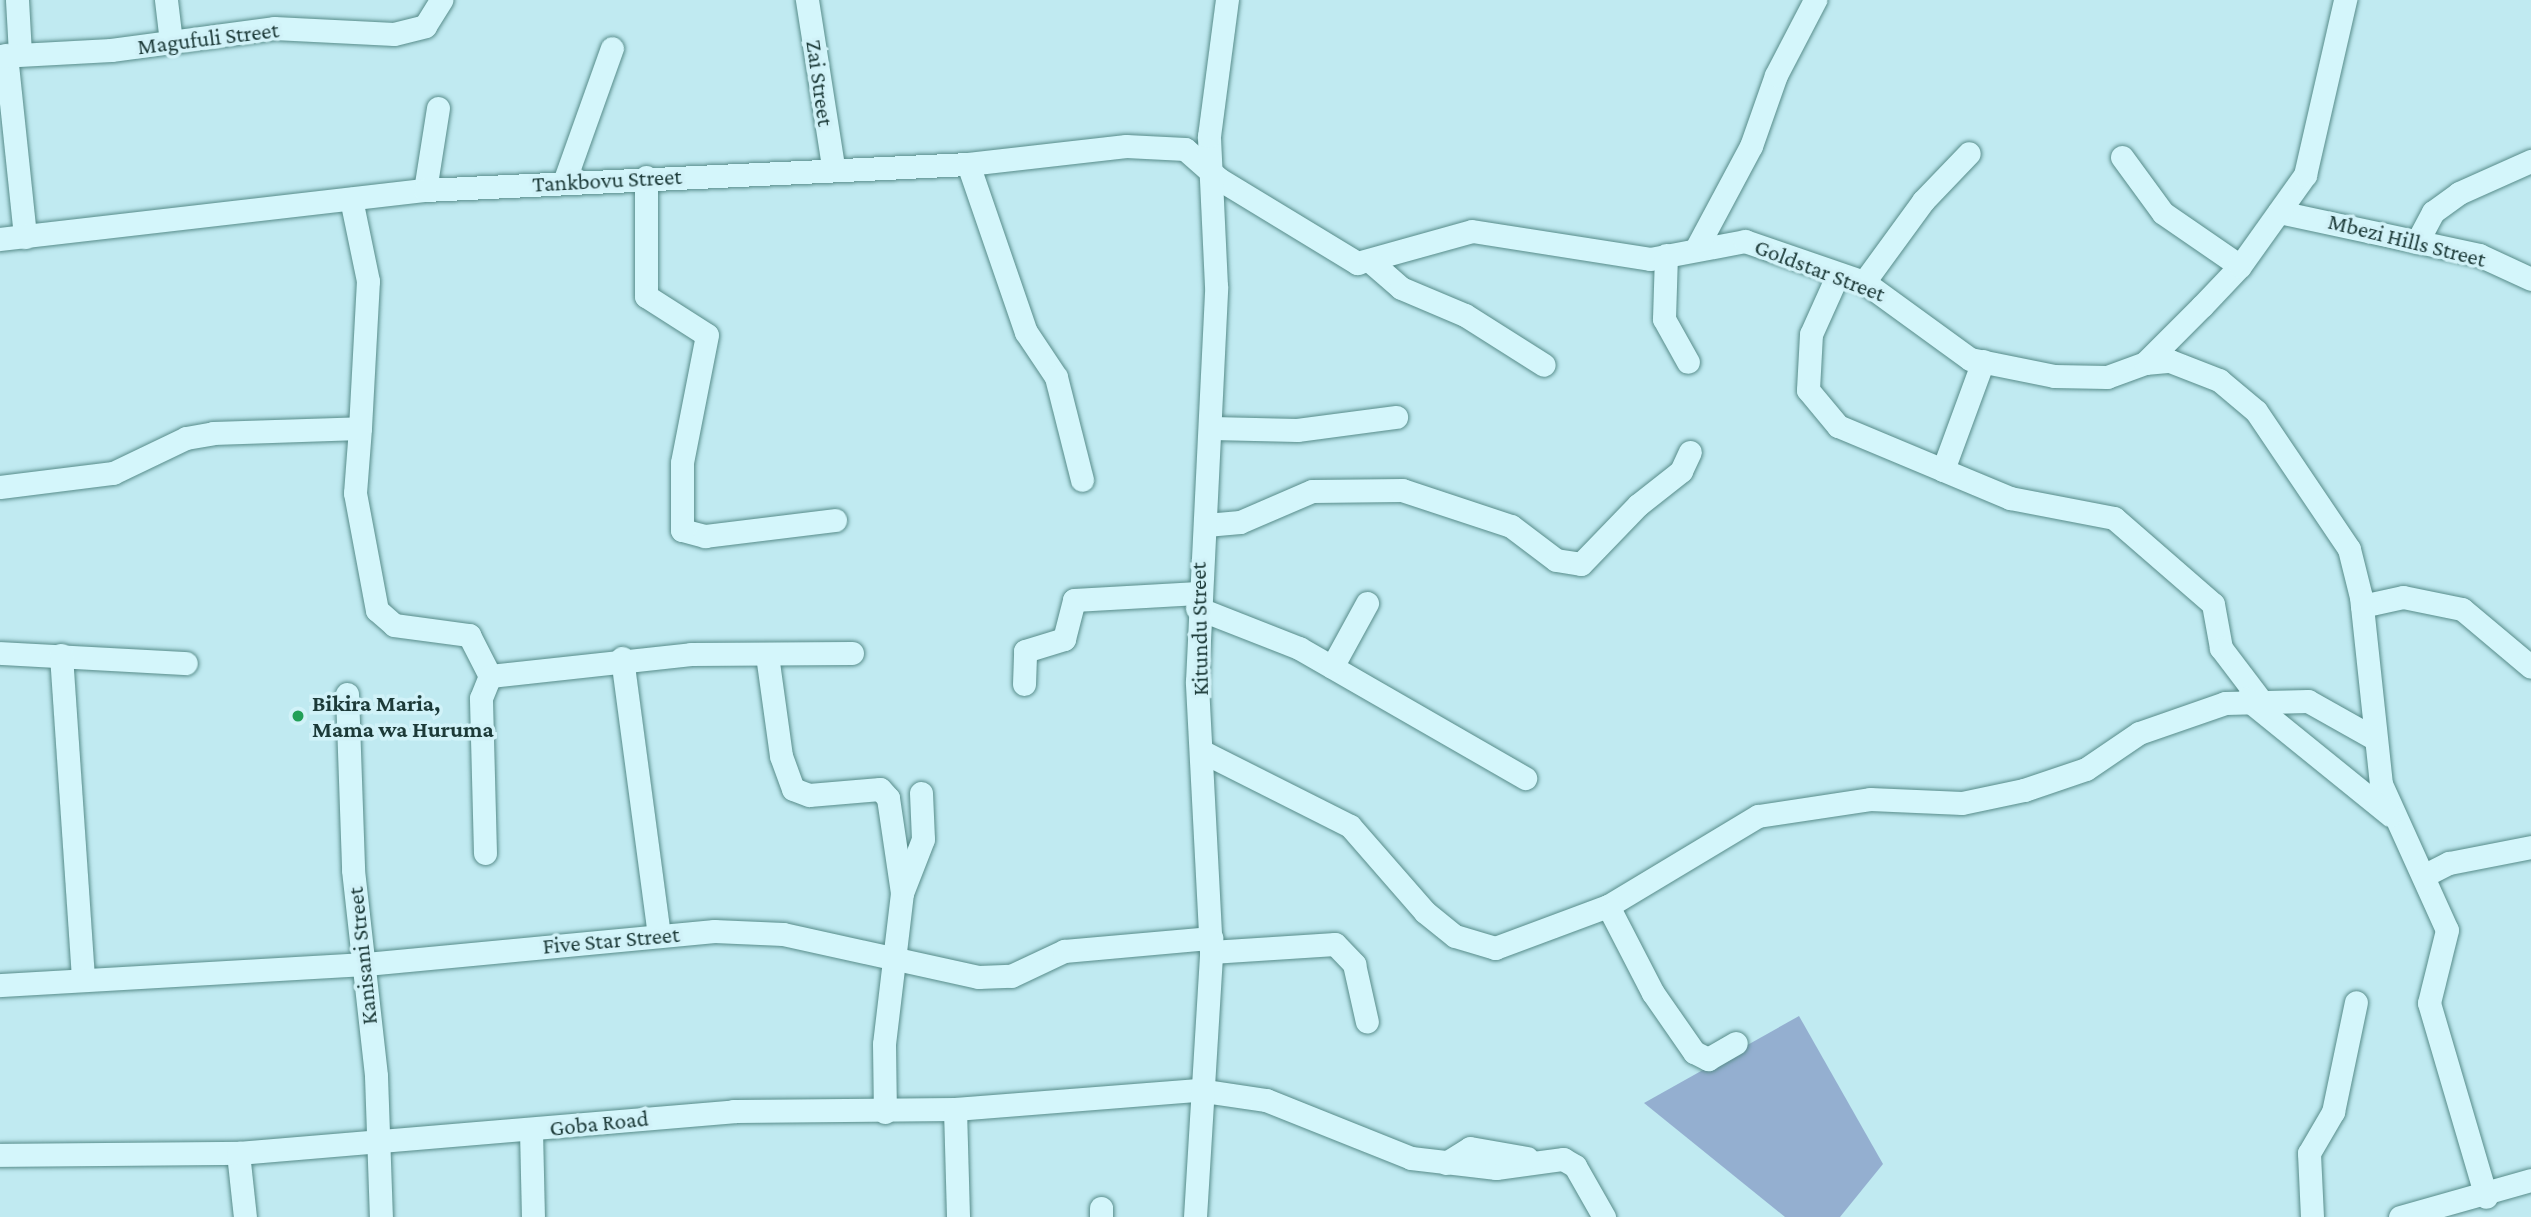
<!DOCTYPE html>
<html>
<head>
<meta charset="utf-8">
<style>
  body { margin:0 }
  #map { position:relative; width:2531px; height:1217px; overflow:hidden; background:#c0eaf1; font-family:"Crimson Pro",serif }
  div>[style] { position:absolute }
  .green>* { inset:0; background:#94afd0 }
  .roads { filter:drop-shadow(0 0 2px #578c8a) drop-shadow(0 0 2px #578c8a) }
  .minor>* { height:23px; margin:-11.5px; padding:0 11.5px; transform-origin:11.5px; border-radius:11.5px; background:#d4f6fb }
  .dots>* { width:19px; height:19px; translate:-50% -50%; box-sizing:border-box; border:4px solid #d1f2f8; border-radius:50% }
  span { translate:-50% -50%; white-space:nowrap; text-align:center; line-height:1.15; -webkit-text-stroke:7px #d1f2f8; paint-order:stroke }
  .street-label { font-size:23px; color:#1c3a38 }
  .poi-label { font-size:23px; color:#1c3a38; font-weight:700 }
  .left { translate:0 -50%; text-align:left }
</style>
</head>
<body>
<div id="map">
  <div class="green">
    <div style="clip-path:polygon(1799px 1016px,1883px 1164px,1840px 1217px,1785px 1217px,1644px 1103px)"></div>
  </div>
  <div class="roads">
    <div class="minor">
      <div style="left:17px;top:0;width:54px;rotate:86.8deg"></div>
      <div style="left:166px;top:0;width:42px;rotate:83.2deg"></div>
      <div style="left:807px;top:0;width:168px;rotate:81.1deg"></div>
      <div style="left:6px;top:55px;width:183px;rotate:84deg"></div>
      <div style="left:0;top:56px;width:111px;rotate:-3.1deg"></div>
      <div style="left:111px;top:50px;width:164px;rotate:-7.7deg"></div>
      <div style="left:274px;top:28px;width:120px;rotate:2.9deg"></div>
      <div style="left:394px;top:34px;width:32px;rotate:-14deg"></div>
      <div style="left:425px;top:26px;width:31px;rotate:-58deg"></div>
      <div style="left:2122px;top:157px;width:69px;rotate:53.8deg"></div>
      <div style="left:2163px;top:213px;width:93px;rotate:34.5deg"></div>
      <div style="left:968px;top:164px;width:178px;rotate:71deg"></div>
      <div style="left:1026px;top:332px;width:54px;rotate:56.3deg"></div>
      <div style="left:1056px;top:377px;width:106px;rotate:75.8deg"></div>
      <div style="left:646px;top:177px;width:119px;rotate:90deg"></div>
      <div style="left:646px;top:296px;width:72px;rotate:32.6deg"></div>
      <div style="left:707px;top:335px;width:130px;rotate:101.1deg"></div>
      <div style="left:682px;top:463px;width:67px;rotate:90deg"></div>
      <div style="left:682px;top:530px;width:24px;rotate:15deg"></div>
      <div style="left:705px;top:536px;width:131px;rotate:-7deg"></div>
      <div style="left:564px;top:182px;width:142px;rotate:-70.3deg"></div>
      <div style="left:425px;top:190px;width:83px;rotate:-81deg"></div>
      <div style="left:2279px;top:212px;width:205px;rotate:12.1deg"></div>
      <div style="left:2479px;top:255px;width:57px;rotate:24.8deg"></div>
      <div style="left:0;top:239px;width:428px;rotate:-6.6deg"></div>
      <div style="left:425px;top:190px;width:544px;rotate:-2.74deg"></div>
      <div style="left:968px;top:164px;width:159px;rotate:-6.5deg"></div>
      <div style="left:1126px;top:146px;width:59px;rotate:2.9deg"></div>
      <div style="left:1185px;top:149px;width:45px;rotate:41.4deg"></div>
      <div style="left:1219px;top:179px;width:162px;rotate:31.3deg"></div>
      <div style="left:1357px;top:263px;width:119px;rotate:-15.5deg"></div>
      <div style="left:1472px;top:231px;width:180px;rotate:8.9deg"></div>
      <div style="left:1650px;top:259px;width:97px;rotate:-10.7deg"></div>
      <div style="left:1745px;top:241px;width:126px;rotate:19deg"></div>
      <div style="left:1864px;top:282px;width:131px;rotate:36deg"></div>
      <div style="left:1970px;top:359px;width:86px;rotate:11.4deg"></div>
      <div style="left:2054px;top:376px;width:53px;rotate:1.1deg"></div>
      <div style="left:2107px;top:377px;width:40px;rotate:-20.2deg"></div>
      <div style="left:2145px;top:363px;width:81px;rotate:-45deg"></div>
      <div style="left:2202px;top:306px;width:55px;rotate:-46.5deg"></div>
      <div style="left:2240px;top:266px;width:112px;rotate:-54.5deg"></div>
      <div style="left:2305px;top:175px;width:180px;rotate:-77.1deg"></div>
      <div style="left:2417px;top:242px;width:34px;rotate:-62deg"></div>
      <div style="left:2433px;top:212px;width:32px;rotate:-36deg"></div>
      <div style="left:2459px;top:193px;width:79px;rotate:-24deg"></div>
      <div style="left:1697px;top:247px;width:115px;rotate:-61.9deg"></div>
      <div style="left:1751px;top:146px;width:75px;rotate:-70.6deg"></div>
      <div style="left:1776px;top:75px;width:85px;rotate:-62.5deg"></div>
      <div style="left:1666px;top:255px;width:64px;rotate:91.8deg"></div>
      <div style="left:1664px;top:319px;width:49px;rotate:60.8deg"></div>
      <div style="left:1370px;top:261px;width:41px;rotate:41.1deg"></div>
      <div style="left:1401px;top:288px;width:69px;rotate:22.9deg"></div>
      <div style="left:1465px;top:315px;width:93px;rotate:32.3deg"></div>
      <div style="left:1838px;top:274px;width:66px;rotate:114.2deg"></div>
      <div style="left:1811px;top:334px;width:56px;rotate:93.1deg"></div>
      <div style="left:1808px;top:390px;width:47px;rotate:50.2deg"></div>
      <div style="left:1838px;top:426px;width:114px;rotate:22.7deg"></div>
      <div style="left:1864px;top:282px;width:100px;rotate:-53.9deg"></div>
      <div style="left:1923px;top:201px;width:66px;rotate:-46.2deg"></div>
      <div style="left:1983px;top:361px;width:116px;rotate:110.2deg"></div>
      <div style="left:1943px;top:470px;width:73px;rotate:22.7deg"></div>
      <div style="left:2010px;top:498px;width:106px;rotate:10.9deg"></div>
      <div style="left:2114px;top:518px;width:131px;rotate:41deg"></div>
      <div style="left:2213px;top:604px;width:45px;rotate:79.7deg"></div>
      <div style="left:2221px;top:648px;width:63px;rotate:52.8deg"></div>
      <div style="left:2145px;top:363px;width:25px;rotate:-5deg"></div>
      <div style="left:2170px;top:361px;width:53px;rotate:21.2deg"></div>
      <div style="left:2219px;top:380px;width:48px;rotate:40deg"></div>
      <div style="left:2256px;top:411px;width:166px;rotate:56deg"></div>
      <div style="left:2349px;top:549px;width:49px;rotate:76deg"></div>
      <div style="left:2361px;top:597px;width:188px;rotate:83.9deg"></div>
      <div style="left:2381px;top:784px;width:160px;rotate:65.7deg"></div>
      <div style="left:2447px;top:930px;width:75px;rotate:103.9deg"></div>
      <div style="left:2429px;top:1003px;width:202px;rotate:73.6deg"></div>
      <div style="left:360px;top:428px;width:65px;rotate:94.4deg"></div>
      <div style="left:355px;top:493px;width:119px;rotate:79.4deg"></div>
      <div style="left:377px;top:610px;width:23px;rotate:41deg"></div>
      <div style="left:394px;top:625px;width:76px;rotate:7.6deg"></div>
      <div style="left:469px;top:635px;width:46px;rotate:62.9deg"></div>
      <div style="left:1212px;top:428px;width:85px;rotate:1.3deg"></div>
      <div style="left:1297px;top:430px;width:100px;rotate:-7.5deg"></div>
      <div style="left:0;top:487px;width:114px;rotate:-7.1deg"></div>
      <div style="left:113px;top:473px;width:81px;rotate:-25.6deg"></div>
      <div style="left:186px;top:438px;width:27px;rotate:-10deg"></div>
      <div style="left:213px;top:433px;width:147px;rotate:-1.9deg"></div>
      <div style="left:360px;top:428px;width:147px;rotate:-86.9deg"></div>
      <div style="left:368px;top:281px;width:84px;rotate:-101.7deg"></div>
      <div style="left:1206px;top:525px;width:34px;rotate:-5deg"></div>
      <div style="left:1240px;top:522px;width:78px;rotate:-23.3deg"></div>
      <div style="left:1312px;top:491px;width:90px;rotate:-0.6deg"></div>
      <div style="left:1402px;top:490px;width:115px;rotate:18.3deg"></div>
      <div style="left:1511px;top:526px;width:56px;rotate:37.1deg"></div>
      <div style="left:1556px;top:560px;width:25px;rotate:9deg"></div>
      <div style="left:1581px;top:564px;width:82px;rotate:-46deg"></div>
      <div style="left:1638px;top:505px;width:55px;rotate:-38.3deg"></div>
      <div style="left:1681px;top:471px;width:21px;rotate:-65deg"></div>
      <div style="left:2362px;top:606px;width:42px;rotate:-12.4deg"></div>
      <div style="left:2403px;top:597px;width:60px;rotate:11.5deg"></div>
      <div style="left:2462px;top:609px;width:90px;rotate:40deg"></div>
      <div style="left:1197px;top:608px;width:110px;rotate:21.4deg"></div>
      <div style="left:1299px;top:648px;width:261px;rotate:29.9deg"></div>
      <div style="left:0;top:653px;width:186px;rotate:3.1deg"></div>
      <div style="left:61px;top:655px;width:324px;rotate:86.1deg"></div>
      <div style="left:767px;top:655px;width:102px;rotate:82.1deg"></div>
      <div style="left:781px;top:756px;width:35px;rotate:70deg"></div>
      <div style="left:793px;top:789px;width:17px;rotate:21deg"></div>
      <div style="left:809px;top:795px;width:71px;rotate:-4.8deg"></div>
      <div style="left:880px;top:789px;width:12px;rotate:48deg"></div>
      <div style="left:888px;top:798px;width:96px;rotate:81.6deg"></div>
      <div style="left:902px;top:893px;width:152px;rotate:96.8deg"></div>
      <div style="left:884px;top:1044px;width:68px;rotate:89.2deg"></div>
      <div style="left:622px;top:658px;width:279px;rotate:82.4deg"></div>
      <div style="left:1332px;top:667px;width:73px;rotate:-61.3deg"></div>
      <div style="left:1024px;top:684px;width:33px;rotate:-88deg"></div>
      <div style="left:1025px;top:651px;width:41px;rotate:-17.1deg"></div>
      <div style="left:1064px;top:639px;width:40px;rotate:-75.6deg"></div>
      <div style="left:1074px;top:600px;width:124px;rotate:-3.2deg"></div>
      <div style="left:347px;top:694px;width:176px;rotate:88deg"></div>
      <div style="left:353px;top:870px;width:207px;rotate:83.6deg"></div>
      <div style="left:376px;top:1076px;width:141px;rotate:88deg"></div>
      <div style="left:2247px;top:699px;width:184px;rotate:39deg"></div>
      <div style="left:1205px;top:753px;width:162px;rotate:26.7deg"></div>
      <div style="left:1350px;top:826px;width:114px;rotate:48.9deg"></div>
      <div style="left:1425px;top:912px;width:38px;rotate:39deg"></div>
      <div style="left:1455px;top:936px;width:42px;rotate:16.7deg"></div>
      <div style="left:1495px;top:948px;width:121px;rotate:-20.4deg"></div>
      <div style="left:1608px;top:906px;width:175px;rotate:-31deg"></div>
      <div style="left:1758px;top:816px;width:113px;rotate:-8.6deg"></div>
      <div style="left:1870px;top:799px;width:92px;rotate:2.5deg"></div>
      <div style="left:1962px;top:803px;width:63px;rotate:-11.8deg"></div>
      <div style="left:2024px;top:790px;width:65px;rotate:-18.7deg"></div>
      <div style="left:2086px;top:769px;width:64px;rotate:-34.2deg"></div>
      <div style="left:2139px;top:733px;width:91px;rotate:-19.2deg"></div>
      <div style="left:2225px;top:703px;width:83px;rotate:-1.4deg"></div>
      <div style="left:2308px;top:701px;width:73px;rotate:29.4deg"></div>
      <div style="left:485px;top:853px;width:155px;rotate:-91.5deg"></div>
      <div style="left:481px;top:698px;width:24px;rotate:-68deg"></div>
      <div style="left:490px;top:676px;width:202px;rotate:-6.2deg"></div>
      <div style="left:691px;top:654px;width:161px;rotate:-0.4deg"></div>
      <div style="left:2425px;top:875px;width:27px;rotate:-27deg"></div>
      <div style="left:2449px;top:863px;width:84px;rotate:-11deg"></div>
      <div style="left:902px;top:893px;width:58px;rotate:-68.7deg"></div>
      <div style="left:923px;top:839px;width:46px;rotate:-92.5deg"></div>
      <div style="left:1608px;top:906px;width:98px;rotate:62.7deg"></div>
      <div style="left:1653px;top:993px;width:72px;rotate:55.2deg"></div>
      <div style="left:1694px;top:1052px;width:16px;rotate:27deg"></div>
      <div style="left:1708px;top:1059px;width:32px;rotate:-30deg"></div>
      <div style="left:1211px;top:952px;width:124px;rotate:-3.7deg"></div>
      <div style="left:1335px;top:944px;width:28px;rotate:46deg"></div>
      <div style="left:1354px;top:964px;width:59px;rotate:77.4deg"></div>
      <div style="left:0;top:985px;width:367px;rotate:-3.3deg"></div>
      <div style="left:366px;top:964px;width:350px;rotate:-5.4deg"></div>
      <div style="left:714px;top:931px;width:69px;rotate:2.5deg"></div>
      <div style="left:783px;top:934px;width:200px;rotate:12.4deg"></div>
      <div style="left:978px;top:977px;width:33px;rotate:-2deg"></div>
      <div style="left:1011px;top:976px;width:59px;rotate:-25.3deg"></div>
      <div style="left:1064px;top:951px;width:148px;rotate:-5.1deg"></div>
      <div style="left:955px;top:1109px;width:108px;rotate:88.4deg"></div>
      <div style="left:531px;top:1130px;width:87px;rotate:88.7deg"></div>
      <div style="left:238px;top:1153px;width:64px;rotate:83.8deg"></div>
      <div style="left:0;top:1155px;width:238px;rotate:-0.5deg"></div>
      <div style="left:238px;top:1153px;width:497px;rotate:-4.8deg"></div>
      <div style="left:733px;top:1111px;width:222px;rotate:-0.5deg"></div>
      <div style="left:955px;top:1109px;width:244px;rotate:-4.5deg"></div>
      <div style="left:1198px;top:1090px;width:69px;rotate:8.4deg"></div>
      <div style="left:1266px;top:1100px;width:156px;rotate:21.8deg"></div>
      <div style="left:1411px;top:1158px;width:86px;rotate:6.7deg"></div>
      <div style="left:1496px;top:1168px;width:68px;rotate:-7.7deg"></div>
      <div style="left:1563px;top:1159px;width:14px;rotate:30deg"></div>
      <div style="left:1575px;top:1166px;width:59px;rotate:60.4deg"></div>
      <div style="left:1446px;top:1163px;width:28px;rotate:-32deg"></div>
      <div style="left:1470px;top:1148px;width:58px;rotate:10deg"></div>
      <div style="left:1101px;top:1217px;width:9px;rotate:-90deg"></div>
      <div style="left:1195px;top:1217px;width:265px;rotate:-86.5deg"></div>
      <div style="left:1211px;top:952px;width:271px;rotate:-93deg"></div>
      <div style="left:1197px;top:681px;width:395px;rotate:-87.2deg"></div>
      <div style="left:1216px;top:286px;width:150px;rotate:-92.7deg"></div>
      <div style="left:1209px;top:136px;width:137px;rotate:-82.5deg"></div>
      <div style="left:2312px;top:1217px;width:64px;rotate:-92.7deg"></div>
      <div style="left:2309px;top:1153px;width:48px;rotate:-59.7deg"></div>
      <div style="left:2333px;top:1112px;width:112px;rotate:-78.2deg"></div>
      <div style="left:2400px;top:1217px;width:136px;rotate:-15.8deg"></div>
    </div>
  </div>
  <div class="dots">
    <div style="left:298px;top:716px;background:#22a058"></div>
  </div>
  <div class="street-label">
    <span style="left:208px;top:38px;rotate:-7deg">Magufuli Street</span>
    <span style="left:820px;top:83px;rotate:82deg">Zai Street</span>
    <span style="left:607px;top:180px;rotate:-3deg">Tankbovu Street</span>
    <span style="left:2407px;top:240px;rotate:14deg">Mbezi Hills Street</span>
    <span style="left:1820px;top:270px;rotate:21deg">Goldstar Street</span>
    <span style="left:1199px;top:629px;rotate:-91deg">Kitundu Street</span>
    <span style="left:611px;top:940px;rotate:-5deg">Five Star Street</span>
    <span style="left:362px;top:956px;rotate:-96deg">Kanisani Street</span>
    <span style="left:599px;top:1123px;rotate:-6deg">Goba Road</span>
  </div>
  <div class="poi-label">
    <span class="left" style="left:312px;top:716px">Bikira Maria,<br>Mama wa Huruma</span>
  </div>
</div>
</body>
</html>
